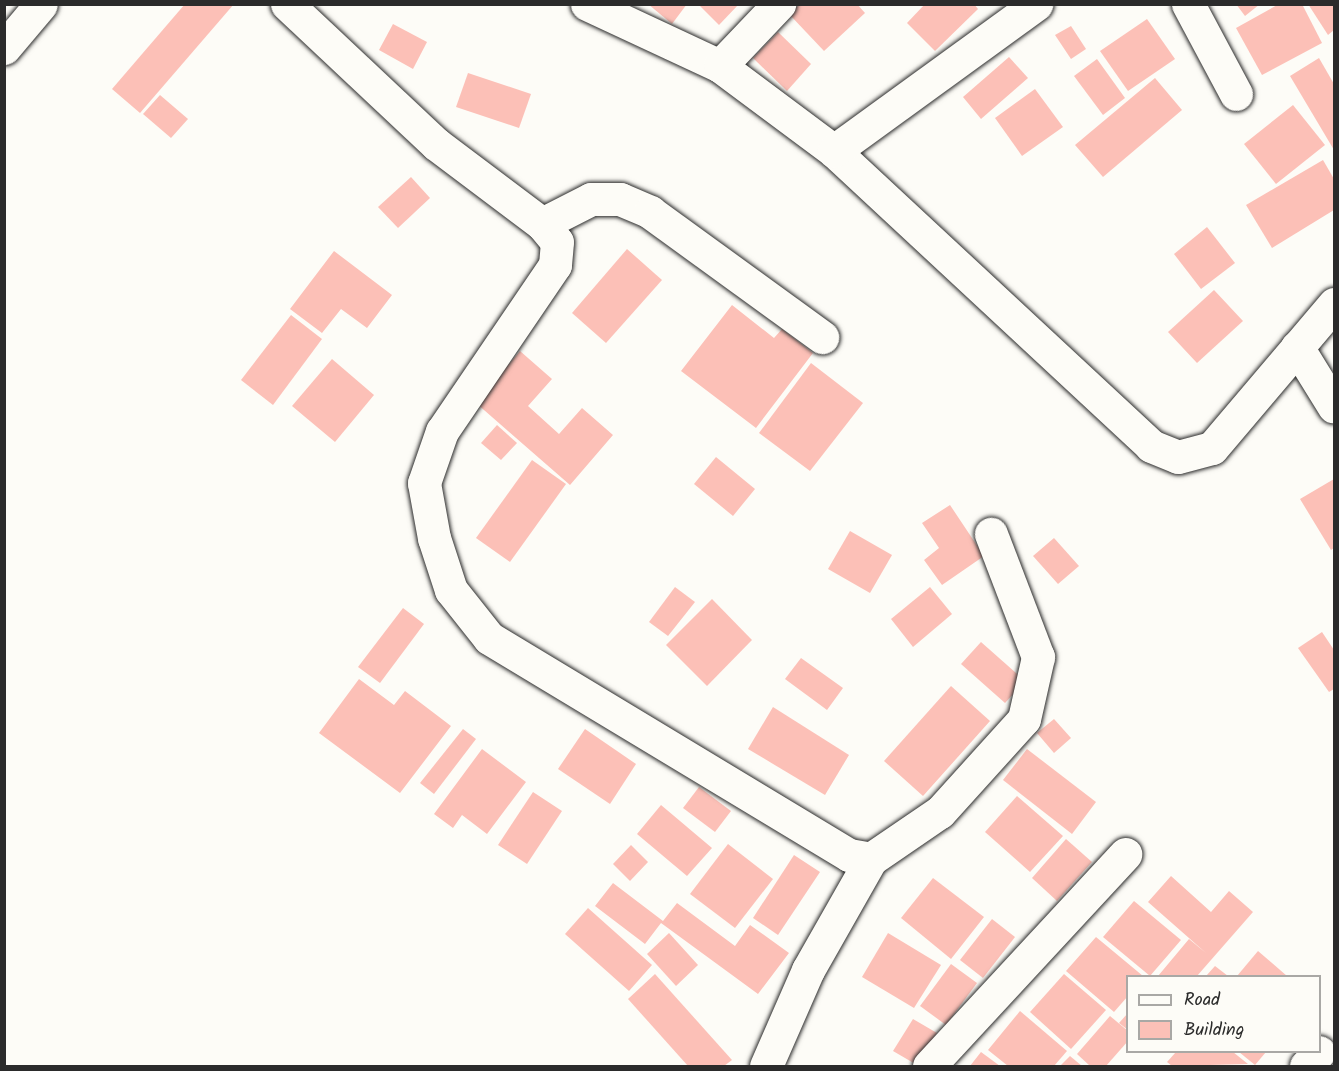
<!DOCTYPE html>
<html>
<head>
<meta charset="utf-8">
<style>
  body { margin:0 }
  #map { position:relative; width:1339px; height:1071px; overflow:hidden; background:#fdfcf7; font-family:Kalam,sans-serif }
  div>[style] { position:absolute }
  .building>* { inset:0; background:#fcc0b7 }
  .roads { filter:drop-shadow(0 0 2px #2b2b2b) drop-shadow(0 0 2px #2b2b2b) }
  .minor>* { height:33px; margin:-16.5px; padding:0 16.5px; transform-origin:16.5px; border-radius:16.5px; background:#fdfcf7 }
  span { translate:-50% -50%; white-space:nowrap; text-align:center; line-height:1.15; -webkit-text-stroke:5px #fdfcf7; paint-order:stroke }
  .frame { position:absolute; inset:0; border:6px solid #2b2b2b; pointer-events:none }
  .legend { position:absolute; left:1126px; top:975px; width:195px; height:78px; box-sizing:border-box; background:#fdfcf7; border:2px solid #a9a8a5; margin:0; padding:8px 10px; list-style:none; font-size:18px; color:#2b2b2b }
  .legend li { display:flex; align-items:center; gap:12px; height:30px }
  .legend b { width:30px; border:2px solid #a9a8a5 }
</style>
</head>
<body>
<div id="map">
  <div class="building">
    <div style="clip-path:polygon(185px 4px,234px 4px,140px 113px,112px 89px)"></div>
    <div style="clip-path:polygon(648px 4px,687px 4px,672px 24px)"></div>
    <div style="clip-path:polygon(698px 4px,739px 4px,719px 25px)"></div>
    <div style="clip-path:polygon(800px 4px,857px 4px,865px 13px,824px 51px,789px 14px)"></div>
    <div style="clip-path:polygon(925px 4px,974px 4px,978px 9px,935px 51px,907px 23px)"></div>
    <div style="clip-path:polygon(1236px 4px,1260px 4px,1245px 16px)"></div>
    <div style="clip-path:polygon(1279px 4px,1302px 4px,1322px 43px,1262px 75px,1236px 28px)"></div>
    <div style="clip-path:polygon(1308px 4px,1334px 4px,1334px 30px,1328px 35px)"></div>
    <div style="clip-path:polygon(1147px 19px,1175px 59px,1128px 91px,1100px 51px)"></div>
    <div style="clip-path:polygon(393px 24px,427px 42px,413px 69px,379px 50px)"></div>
    <div style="clip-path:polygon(1071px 26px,1086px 49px,1071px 59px,1055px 35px)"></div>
    <div style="clip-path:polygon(778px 32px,811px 64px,787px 91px,753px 58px)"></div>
    <div style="clip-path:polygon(1009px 57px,1028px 78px,981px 119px,963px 97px)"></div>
    <div style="clip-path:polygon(1319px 58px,1334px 84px,1334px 150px,1290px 76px)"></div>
    <div style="clip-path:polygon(1097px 59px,1125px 98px,1103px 115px,1074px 76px)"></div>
    <div style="clip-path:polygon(468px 73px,531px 94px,519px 128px,456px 107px)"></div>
    <div style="clip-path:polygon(1155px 78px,1182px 110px,1103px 177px,1075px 145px)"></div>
    <div style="clip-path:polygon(1035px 89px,1063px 127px,1022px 156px,995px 118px)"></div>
    <div style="clip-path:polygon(160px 95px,188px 119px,171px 138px,143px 114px)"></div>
    <div style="clip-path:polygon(1293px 105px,1325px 145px,1276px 184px,1244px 144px)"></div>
    <div style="clip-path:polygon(1323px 160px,1334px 179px,1334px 210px,1272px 248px,1246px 205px)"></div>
    <div style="clip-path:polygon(411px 177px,430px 198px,398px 228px,378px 207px)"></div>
    <div style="clip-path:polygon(1207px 227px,1235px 263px,1201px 289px,1174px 254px)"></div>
    <div style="clip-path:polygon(627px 249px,662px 280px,606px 343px,572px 313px)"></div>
    <div style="clip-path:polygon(334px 251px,392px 295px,367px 328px,341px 309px,322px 333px,290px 309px)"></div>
    <div style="clip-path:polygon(1214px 290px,1243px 321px,1197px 363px,1168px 332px)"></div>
    <div style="clip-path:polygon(732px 305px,774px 338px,782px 329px,813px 353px,756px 428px,681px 371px)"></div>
    <div style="clip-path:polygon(291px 315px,322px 339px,273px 405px,241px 380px)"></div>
    <div style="clip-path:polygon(520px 351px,552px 379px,528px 406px,559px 434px,582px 408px,613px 435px,570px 485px,476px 403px)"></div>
    <div style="clip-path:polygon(332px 359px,374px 395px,335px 442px,292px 406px)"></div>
    <div style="clip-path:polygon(811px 363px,863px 403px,810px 471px,759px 433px)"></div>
    <div style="clip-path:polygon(497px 425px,517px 443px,501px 460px,481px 443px)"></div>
    <div style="clip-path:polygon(716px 457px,755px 489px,733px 516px,694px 484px)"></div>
    <div style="clip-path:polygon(532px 460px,566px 484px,510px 562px,476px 538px)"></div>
    <div style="clip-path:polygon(1334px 479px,1334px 548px,1331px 550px,1300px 499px)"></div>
    <div style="clip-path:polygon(950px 505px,984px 556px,942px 585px,924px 560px,939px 548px,922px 523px)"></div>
    <div style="clip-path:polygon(850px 531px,892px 555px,870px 593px,828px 569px)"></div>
    <div style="clip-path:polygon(1054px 538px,1079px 566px,1058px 584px,1033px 556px)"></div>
    <div style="clip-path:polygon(675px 587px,695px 602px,668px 636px,649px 622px)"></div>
    <div style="clip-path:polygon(930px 587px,952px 614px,913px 647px,891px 619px)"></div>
    <div style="clip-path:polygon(712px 599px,752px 640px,707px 686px,666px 645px)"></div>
    <div style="clip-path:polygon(403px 608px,424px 624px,380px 683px,358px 667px)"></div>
    <div style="clip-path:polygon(1322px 632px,1334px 650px,1334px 689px,1329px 692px,1298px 648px)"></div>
    <div style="clip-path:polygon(981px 642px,1025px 681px,1005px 703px,961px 664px)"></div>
    <div style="clip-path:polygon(801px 658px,843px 688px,827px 710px,785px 679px)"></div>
    <div style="clip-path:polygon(359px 679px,394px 705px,405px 691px,451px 726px,400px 793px,319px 733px)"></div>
    <div style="clip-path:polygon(951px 686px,990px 721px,923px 796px,884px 761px)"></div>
    <div style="clip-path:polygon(773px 707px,849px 755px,825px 795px,748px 749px)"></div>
    <div style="clip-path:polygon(1054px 719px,1071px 738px,1054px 753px,1037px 733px)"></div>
    <div style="clip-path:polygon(463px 729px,476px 739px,434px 794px,420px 783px)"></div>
    <div style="clip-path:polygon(585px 729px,636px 764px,610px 804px,558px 769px)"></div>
    <div style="clip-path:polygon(482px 749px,526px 782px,487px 834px,462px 815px,453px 828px,434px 814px)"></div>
    <div style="clip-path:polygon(1027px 749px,1096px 802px,1072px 834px,1003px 780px)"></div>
    <div style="clip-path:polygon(699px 787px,731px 811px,715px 832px,683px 808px)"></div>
    <div style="clip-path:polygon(533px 792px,562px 811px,527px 864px,498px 845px)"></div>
    <div style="clip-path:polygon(1017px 796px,1063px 836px,1030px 872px,985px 832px)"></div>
    <div style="clip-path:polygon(661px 805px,712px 848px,687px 876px,637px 834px)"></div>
    <div style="clip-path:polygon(1066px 839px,1092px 862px,1057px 901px,1032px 878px)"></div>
    <div style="clip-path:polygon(728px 844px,773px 879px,735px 928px,690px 894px)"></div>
    <div style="clip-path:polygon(631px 845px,648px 862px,630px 881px,613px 864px)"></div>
    <div style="clip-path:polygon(794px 855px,820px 872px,778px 935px,753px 918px)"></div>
    <div style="clip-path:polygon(1171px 876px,1211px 912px,1229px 891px,1253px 912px,1197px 976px,1158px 976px,1189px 939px,1206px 953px,1148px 902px)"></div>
    <div style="clip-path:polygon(933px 878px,984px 917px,951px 959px,901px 918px)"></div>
    <div style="clip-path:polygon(613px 883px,663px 921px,677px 903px,735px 946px,750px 925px,789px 953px,758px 994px,661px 923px,645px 944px,595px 906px)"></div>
    <div style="clip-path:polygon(1134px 901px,1181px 940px,1150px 976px,1103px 937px)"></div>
    <div style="clip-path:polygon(588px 908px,652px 965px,629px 991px,565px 934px)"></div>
    <div style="clip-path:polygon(992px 919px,1015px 937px,983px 978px,960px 960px)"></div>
    <div style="clip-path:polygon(669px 933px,698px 965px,676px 986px,647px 954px)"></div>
    <div style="clip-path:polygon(888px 933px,941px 965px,914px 1008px,862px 977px)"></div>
    <div style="clip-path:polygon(1096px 937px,1143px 976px,1128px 976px,1128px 996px,1114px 1012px,1066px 971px)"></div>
    <div style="clip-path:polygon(1258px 951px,1287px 976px,1237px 976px)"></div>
    <div style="clip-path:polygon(951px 964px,977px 983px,946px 1025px,920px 1006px)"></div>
    <div style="clip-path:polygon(1215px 966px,1228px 976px,1206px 976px)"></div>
    <div style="clip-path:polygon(655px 974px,732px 1060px,724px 1066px,688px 1066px,628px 999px)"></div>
    <div style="clip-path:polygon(1064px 974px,1106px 1010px,1071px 1049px,1030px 1012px)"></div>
    <div style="clip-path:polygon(1020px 1011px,1067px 1051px,1054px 1066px,1008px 1066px,988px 1050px)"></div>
    <div style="clip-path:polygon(1128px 1013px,1128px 1030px,1119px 1023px)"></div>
    <div style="clip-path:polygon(1110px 1016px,1128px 1031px,1128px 1041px,1106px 1066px,1090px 1066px,1077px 1054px)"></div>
    <div style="clip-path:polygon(913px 1019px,937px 1033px,917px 1065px,893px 1051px)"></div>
    <div style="clip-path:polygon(981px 1052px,1000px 1066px,970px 1066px)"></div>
    <div style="clip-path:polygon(1176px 1052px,1233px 1052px,1248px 1064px,1172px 1066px,1167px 1062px)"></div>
    <div style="clip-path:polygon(1239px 1052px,1266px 1052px,1255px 1065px)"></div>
    <div style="clip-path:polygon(1070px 1056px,1082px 1066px,1060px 1066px)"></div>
  </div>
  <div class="roads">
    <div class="minor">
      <div style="left:287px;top:4px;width:204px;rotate:43.2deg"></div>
      <div style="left:436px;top:144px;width:133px;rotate:37deg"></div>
      <div style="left:542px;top:224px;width:23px;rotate:50deg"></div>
      <div style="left:557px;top:242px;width:23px;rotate:95deg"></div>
      <div style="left:555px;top:265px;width:201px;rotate:124.2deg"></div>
      <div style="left:442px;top:431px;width:55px;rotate:109.1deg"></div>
      <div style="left:424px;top:483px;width:56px;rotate:79.7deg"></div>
      <div style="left:434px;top:538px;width:55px;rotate:71.9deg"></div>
      <div style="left:451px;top:590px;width:61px;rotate:51.6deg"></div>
      <div style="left:489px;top:638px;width:420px;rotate:31.1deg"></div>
      <div style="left:849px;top:855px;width:22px;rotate:10deg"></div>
      <div style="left:871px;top:859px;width:83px;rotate:-34.3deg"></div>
      <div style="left:940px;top:812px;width:125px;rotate:-47.9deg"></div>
      <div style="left:1024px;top:719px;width:64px;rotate:-77.3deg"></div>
      <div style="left:1038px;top:657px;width:132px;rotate:-110.9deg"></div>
      <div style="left:587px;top:4px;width:147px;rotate:25deg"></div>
      <div style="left:720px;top:66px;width:142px;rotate:36.7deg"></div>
      <div style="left:834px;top:151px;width:433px;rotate:42.9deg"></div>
      <div style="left:1151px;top:446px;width:29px;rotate:22deg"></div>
      <div style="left:1178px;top:457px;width:35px;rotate:-15deg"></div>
      <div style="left:1212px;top:448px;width:189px;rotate:-49.7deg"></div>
      <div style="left:1188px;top:4px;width:102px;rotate:61.9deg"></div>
      <div style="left:4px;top:48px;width:57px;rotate:-49.9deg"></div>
      <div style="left:720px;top:66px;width:86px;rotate:-46.4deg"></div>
      <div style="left:834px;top:151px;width:250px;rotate:-36deg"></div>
      <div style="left:542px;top:224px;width:55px;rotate:-27deg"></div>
      <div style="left:591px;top:199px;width:29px"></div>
      <div style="left:620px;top:199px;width:33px;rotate:23deg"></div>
      <div style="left:650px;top:212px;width:213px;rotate:36deg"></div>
      <div style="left:1297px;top:347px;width:70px;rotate:58.3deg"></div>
      <div style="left:766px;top:1066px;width:105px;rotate:-66.4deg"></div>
      <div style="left:808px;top:970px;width:128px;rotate:-60.4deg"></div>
      <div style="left:929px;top:1066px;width:289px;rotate:-47.2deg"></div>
      <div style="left:1306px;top:1066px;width:19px;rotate:-47deg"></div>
    </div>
  </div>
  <div class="frame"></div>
  <ul class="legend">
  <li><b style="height:8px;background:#fdfcf7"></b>Road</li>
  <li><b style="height:16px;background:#fcc0b7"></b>Building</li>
  </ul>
</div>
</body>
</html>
